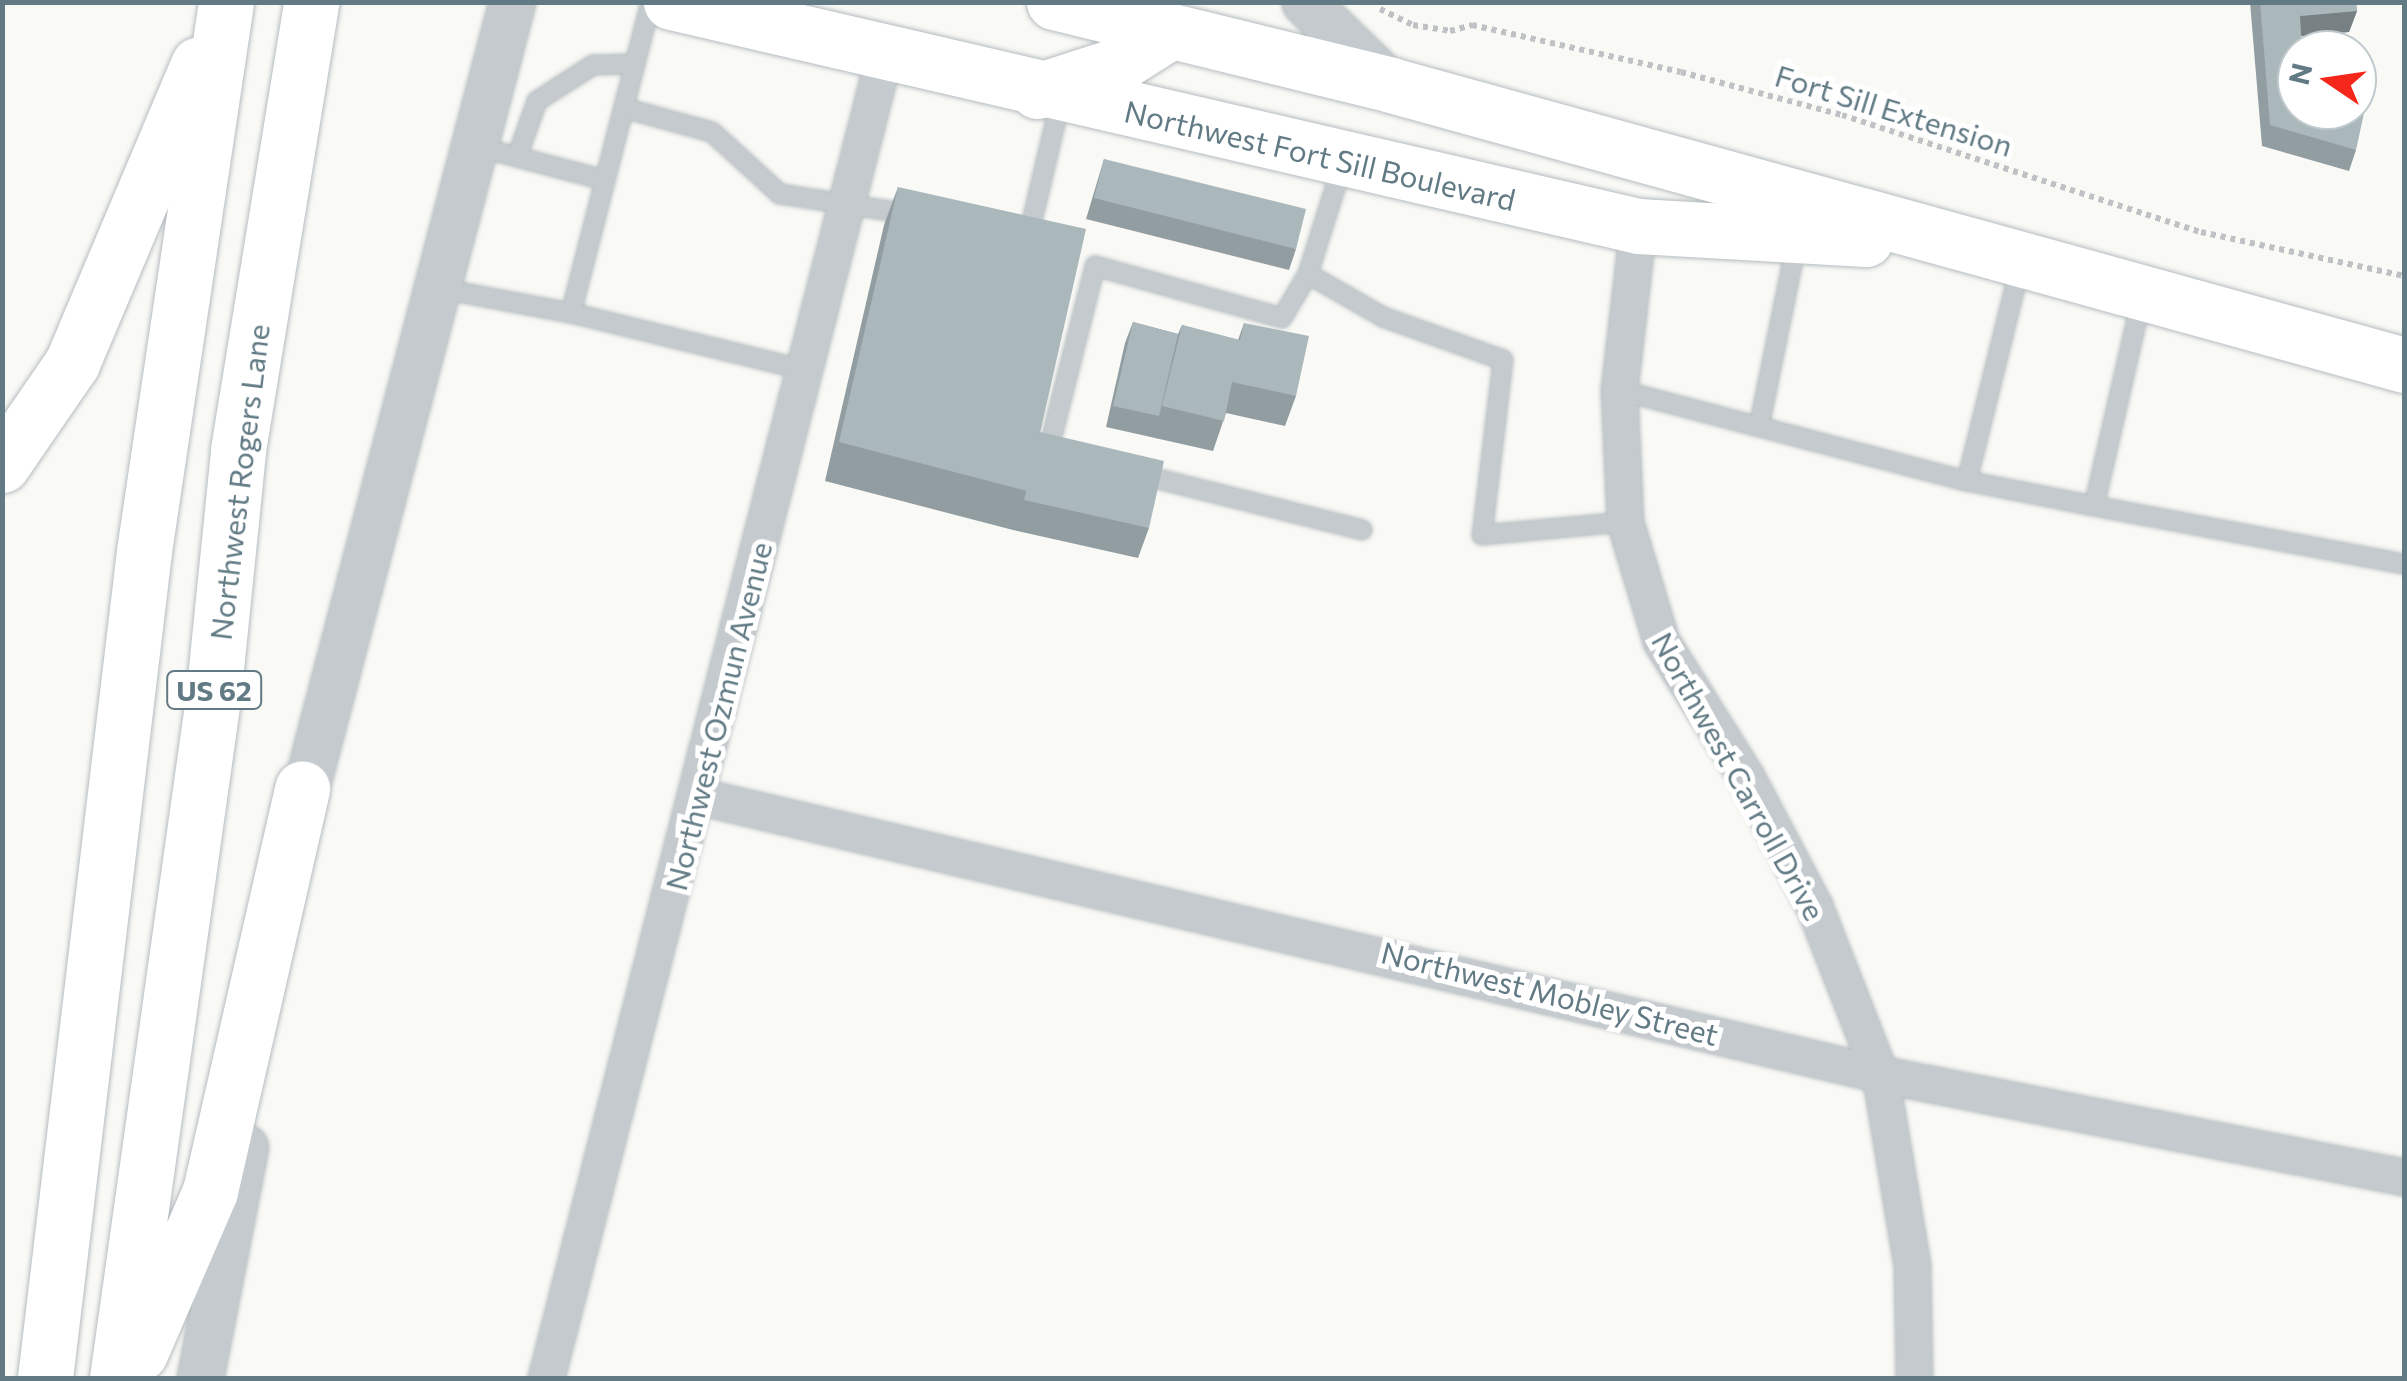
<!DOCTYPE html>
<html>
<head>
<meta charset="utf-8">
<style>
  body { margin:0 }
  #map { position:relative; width:2407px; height:1381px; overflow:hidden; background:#f9f9f6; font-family:Commissioner,sans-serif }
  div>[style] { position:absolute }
  .path>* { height:6px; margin-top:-3px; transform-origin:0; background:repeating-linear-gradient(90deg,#bec2c4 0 5px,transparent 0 10px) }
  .roads { filter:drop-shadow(0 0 2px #b5bcbf) drop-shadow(0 0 2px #b5bcbf) }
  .service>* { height:18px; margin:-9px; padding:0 9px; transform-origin:9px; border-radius:9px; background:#c4cacd }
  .minor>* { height:35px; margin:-17.5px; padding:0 17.5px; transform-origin:17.5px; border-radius:17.5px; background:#c4cacd }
  .tertiary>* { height:45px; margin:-22.5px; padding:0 22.5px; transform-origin:22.5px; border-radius:22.5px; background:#c4cacd }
  .primary>* { height:55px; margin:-27.5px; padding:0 27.5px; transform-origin:27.5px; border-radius:27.5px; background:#fff }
  .trunk>* { height:55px; margin:-27.5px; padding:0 27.5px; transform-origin:27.5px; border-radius:27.5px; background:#fff }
  .wall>* { inset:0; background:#929da1 }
  .shaded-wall>* { inset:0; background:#778083 }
  .building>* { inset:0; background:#aab7bb }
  span { translate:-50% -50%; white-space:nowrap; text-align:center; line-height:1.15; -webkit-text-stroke:10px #fff; paint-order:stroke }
  .shield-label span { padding:2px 8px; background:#fff; border:2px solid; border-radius:8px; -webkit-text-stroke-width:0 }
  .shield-label { font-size:28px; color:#617a84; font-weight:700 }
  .street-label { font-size:30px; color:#617a84 }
  .frame { position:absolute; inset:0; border:5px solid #617a84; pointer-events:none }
  .north { position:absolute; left:2277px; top:30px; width:100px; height:100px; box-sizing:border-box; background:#fff; border:2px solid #c0cace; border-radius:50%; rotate:283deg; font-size:28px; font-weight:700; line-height:40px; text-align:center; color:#617a84 }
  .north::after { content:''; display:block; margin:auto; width:35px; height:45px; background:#f5271a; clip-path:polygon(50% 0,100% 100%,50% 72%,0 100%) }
</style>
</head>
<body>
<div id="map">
  <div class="path">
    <div style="left:1380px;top:9px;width:37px;rotate:26deg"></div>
    <div style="left:1413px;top:25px;width:37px;rotate:9deg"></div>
    <div style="left:1450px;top:31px;width:23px;rotate:-15deg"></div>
    <div style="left:1472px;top:25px;width:214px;rotate:12.7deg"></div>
    <div style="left:1681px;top:72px;width:167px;rotate:15deg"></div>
    <div style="left:1842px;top:115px;width:378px;rotate:18.1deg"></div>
    <div style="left:2201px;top:232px;width:208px;rotate:12.2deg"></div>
  </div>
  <div class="roads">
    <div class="service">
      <div style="left:624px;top:108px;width:91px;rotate:15.3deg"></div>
      <div style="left:712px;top:132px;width:92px;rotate:42.4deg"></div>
      <div style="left:780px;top:194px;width:131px;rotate:8.8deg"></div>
      <div style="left:475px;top:146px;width:134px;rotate:14.7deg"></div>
      <div style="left:517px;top:157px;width:59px;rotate:-70.3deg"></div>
      <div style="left:537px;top:101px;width:67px;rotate:-32.7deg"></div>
      <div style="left:593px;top:65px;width:42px;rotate:-1.4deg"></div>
      <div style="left:1343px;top:163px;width:116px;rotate:107.5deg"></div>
      <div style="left:1308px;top:274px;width:86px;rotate:29.8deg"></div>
      <div style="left:1383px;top:317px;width:127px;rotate:19.7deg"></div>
      <div style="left:1503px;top:360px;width:176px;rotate:96.8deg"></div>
      <div style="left:1482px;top:535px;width:144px;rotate:-5.2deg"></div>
      <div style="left:1028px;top:238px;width:144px;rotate:-76.7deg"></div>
      <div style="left:437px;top:288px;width:136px;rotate:10.6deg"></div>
      <div style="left:571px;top:313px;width:321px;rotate:-75.6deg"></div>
      <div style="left:2142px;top:297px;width:214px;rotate:102.9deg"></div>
      <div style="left:2094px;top:506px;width:315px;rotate:10.6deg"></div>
      <div style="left:571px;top:313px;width:241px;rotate:13.7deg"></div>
      <div style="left:1619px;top:390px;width:360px;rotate:14.7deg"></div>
      <div style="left:1967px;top:481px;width:225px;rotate:-76.1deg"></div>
      <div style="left:1759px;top:427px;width:190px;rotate:-78.5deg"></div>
      <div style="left:1055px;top:453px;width:7px;rotate:-172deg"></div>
      <div style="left:1048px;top:452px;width:192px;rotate:-75.8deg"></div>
      <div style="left:1095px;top:266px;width:194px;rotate:15.5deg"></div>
      <div style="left:1282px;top:318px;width:51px;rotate:-59.4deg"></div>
      <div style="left:1138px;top:474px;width:231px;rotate:14deg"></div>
      <div style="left:1967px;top:481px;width:129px;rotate:11.1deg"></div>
    </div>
    <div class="minor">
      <div style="left:1638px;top:226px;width:165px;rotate:96.6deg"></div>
      <div style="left:1619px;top:390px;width:132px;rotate:87.4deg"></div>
      <div style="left:1625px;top:522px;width:124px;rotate:73.2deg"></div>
      <div style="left:1661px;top:641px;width:160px;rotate:58deg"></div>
      <div style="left:1746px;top:777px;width:146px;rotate:62.2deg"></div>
      <div style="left:1814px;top:906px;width:180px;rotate:68.6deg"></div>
      <div style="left:1880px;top:1074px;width:194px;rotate:80.5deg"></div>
      <div style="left:1912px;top:1265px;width:113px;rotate:89deg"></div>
      <div style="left:698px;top:796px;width:1214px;rotate:13.24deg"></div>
      <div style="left:1880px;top:1074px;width:534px;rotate:11.12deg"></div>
      <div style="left:546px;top:1378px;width:1369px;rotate:-75.66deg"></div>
    </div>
    <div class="tertiary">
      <div style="left:1305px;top:2px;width:120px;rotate:44deg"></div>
      <div style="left:297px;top:822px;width:848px;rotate:-75.31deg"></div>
      <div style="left:200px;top:1378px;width:235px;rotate:-79deg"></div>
    </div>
    <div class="primary">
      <div style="left:671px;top:2px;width:993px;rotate:13.04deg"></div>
      <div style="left:1638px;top:226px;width:228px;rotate:3.3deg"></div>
      <div style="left:1054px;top:2px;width:347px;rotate:13.8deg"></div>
      <div style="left:1391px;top:85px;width:1051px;rotate:15.45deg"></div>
      <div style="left:1037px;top:91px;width:84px;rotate:-18deg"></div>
      <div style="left:1117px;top:65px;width:58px;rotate:-32.3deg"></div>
    </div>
    <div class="trunk">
      <div style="left:2px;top:465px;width:124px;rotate:-55.5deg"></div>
      <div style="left:72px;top:363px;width:324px;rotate:-67.1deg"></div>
      <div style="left:140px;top:1353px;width:176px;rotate:-66.6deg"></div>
      <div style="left:210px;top:1191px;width:413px;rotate:-77.1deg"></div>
      <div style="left:45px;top:1378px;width:833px;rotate:-83.17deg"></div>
      <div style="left:144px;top:551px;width:555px;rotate:-81.5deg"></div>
      <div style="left:117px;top:1378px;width:687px;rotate:-81.96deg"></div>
      <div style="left:213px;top:698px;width:249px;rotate:-84.2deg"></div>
      <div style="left:238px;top:450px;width:454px;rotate:-80.7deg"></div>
    </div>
  </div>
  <div class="wall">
    <div style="clip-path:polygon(2250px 2px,2356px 2px,2357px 11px,2349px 32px,2301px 36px,2297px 110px,2356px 150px,2349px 171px,2262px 146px)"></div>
    <div style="clip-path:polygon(1104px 159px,1296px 249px,1289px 270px,1086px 219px)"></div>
    <div style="clip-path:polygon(898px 187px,1040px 432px,1149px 528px,1138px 558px,1013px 530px,825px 481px,884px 225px)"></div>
    <div style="clip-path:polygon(1133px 322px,1178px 334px,1182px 325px,1238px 340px,1244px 323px,1296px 396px,1285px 426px,1226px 413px,1213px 451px,1106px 427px,1125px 343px)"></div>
  </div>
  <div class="shaded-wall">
    <div style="clip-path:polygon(2357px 11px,2349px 32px,2292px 37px,2300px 16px)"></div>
  </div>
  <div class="building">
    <div style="clip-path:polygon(2260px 2px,2356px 2px,2357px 11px,2300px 16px,2302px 50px,2297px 50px,2297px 110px,2357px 110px,2357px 102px,2366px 104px,2356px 150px,2270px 125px)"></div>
    <div style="clip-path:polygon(1104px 159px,1306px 209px,1296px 249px,1094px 198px)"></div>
    <div style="clip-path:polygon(898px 187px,1086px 229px,1027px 491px,839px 442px)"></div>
    <div style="clip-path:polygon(1133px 322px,1178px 334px,1159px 416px,1113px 406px)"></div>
    <div style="clip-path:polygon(1244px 323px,1309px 336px,1296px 396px,1232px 382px,1224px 421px,1162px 406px,1182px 325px,1240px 340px)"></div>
    <div style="clip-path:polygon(1040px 432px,1164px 461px,1149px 528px,1024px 500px)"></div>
  </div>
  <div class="shield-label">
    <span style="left:214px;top:690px">US 62</span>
  </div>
  <div class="street-label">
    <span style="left:1894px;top:110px;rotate:17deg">Fort Sill Extension</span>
    <span style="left:1320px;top:155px;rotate:13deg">Northwest Fort Sill Boulevard</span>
    <span style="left:239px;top:482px;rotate:-83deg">Northwest Rogers Lane</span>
    <span style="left:718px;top:716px;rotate:-76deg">Northwest Ozmun Avenue</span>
    <span style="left:1739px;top:776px;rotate:61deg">Northwest Carroll Drive</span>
    <span style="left:1550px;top:993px;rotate:14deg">Northwest Mobley Street</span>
  </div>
  <div class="frame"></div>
  <div class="north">N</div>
</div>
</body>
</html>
